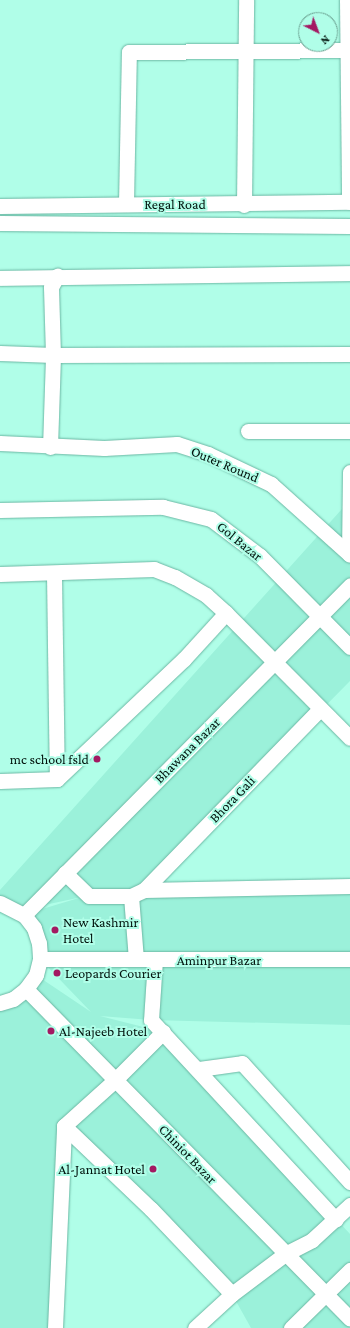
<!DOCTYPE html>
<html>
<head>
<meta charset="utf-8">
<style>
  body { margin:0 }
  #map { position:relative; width:350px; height:1328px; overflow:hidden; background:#b0fee8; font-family:"Crimson Pro",serif }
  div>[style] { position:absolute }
  .built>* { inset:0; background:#9bf1da }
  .roads { filter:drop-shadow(0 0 1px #6bb7a3) drop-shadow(0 0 1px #6bb7a3) }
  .minor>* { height:15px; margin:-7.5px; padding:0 7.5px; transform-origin:7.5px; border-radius:7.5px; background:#fff }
  .dots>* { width:11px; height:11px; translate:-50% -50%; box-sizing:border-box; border:2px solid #b0fee8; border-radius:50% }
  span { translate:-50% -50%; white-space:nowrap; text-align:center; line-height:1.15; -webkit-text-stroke:4px #b0fee8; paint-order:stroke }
  .street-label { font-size:14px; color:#00120c }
  .poi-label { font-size:14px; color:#00120c }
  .right { translate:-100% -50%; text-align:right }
  .left { translate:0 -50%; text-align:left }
  .north { position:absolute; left:298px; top:12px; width:40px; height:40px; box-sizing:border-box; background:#b0fee8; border:1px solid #6aa090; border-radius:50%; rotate:138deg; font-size:11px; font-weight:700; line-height:16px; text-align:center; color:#00120c }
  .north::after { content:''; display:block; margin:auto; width:14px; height:18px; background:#a31962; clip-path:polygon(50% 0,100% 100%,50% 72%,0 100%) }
</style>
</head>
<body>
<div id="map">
  <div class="built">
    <div style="clip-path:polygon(350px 500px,350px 681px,144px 890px,350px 886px,350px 1025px,151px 1020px,100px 1016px,163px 1032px,350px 1234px,350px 1328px,251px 1328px,232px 1294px,67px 1130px,55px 1328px,0 1328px,0 1000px,36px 975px,91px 1012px,40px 959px,29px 913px,82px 897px,21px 910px,0 903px,0 890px)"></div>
  </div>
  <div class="roads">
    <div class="minor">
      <div style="left:347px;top:0;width:202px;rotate:89.4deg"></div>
      <div style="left:126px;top:204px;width:152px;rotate:-88.9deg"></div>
      <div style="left:129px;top:52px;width:221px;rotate:-0.5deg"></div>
      <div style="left:244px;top:205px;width:205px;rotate:-89.4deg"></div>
      <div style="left:0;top:206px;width:350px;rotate:-0.7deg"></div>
      <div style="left:0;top:223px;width:350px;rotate:0.5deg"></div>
      <div style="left:0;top:278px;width:350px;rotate:-0.8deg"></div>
      <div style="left:0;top:353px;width:53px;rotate:2.2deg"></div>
      <div style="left:53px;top:355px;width:297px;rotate:-0.2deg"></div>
      <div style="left:248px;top:431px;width:102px"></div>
      <div style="left:0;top:443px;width:104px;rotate:2.8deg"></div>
      <div style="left:104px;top:448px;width:73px;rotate:-3.1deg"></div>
      <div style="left:177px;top:444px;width:33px;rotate:18deg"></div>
      <div style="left:208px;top:454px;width:70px;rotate:25.5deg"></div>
      <div style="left:271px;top:484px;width:106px;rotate:41.9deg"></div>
      <div style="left:50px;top:447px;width:92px;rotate:-88.1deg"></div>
      <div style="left:53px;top:355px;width:68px;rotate:-91.7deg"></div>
      <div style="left:51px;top:287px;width:13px;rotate:-61deg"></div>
      <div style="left:0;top:510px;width:163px;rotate:-1.1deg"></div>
      <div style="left:163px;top:507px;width:49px;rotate:14deg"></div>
      <div style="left:211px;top:519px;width:61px;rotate:37.1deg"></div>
      <div style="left:260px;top:556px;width:128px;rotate:45.3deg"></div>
      <div style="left:349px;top:554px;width:82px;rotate:-89.3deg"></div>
      <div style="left:0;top:574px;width:154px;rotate:-1.9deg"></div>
      <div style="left:154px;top:569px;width:22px;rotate:21deg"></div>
      <div style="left:175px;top:577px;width:36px;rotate:30deg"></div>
      <div style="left:206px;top:595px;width:27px;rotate:42deg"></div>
      <div style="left:226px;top:613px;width:176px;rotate:45.2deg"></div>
      <div style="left:54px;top:574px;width:205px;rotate:89.2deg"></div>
      <div style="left:0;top:781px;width:57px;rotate:-2deg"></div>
      <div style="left:57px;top:779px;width:175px;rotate:-43.4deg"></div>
      <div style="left:184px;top:659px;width:62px;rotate:-47.6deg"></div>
      <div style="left:65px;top:873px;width:33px;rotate:44deg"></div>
      <div style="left:89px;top:896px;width:42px"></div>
      <div style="left:131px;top:896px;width:14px;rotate:-25deg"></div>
      <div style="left:144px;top:890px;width:206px;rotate:-1.1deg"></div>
      <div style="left:144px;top:890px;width:252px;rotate:-45.8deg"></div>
      <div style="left:131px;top:896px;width:63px;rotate:85.5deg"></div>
      <div style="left:0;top:903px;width:27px;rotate:27deg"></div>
      <div style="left:24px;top:915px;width:16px;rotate:52deg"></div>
      <div style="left:34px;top:928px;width:16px;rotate:72deg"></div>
      <div style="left:39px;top:943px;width:16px;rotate:86deg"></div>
      <div style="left:40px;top:959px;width:16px;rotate:104deg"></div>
      <div style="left:36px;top:975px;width:17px;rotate:126deg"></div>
      <div style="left:26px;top:989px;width:16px;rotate:142deg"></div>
      <div style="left:13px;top:999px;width:14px;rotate:163deg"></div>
      <div style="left:24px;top:915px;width:464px;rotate:-45.3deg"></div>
      <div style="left:40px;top:959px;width:310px"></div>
      <div style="left:155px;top:960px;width:60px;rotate:93.8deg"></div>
      <div style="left:151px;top:1020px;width:272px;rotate:47.2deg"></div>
      <div style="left:26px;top:989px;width:462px;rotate:45.5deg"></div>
      <div style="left:199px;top:1069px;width:43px;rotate:-7.9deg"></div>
      <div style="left:242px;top:1063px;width:161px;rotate:47.8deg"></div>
      <div style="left:64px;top:1126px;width:120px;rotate:43.7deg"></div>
      <div style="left:151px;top:1209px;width:117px;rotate:46.4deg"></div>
      <div style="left:55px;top:1328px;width:202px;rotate:-87.4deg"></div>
      <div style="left:64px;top:1126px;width:69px;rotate:-42deg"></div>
      <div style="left:115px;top:1080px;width:68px;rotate:-45deg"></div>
      <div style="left:195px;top:1328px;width:50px;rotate:-42.6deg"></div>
      <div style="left:232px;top:1294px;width:66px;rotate:-37deg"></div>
      <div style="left:285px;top:1254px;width:30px;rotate:-27deg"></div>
      <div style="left:312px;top:1240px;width:52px;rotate:-42.6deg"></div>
      <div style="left:291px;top:1328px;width:83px;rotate:-44.5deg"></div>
    </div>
  </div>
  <div class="dots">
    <div style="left:97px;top:759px;background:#a31962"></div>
    <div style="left:55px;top:930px;background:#a31962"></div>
    <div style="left:57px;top:973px;background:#a31962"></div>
    <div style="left:51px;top:1031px;background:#a31962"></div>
    <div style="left:153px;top:1169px;background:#a31962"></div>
  </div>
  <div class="street-label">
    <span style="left:175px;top:204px">Regal Road</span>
    <span style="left:225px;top:464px;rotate:23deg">Outer Round</span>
    <span style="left:240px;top:541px;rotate:39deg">Gol Bazar</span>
    <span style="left:187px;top:750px;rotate:-45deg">Bhawana Bazar</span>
    <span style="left:232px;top:799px;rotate:-46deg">Bhora Gali</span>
    <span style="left:219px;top:960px">Aminpur Bazar</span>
    <span style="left:188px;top:1154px;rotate:46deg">Chiniot Bazar</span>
  </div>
  <div class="poi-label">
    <span class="right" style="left:89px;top:759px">mc school fsld</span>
    <span class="left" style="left:63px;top:930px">New Kashmir<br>Hotel</span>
    <span class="left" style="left:65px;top:973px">Leopards Courier</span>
    <span class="left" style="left:59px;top:1031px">Al-Najeeb Hotel</span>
    <span class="right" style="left:145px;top:1169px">Al-Jannat Hotel</span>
  </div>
  <div class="north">N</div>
</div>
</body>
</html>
